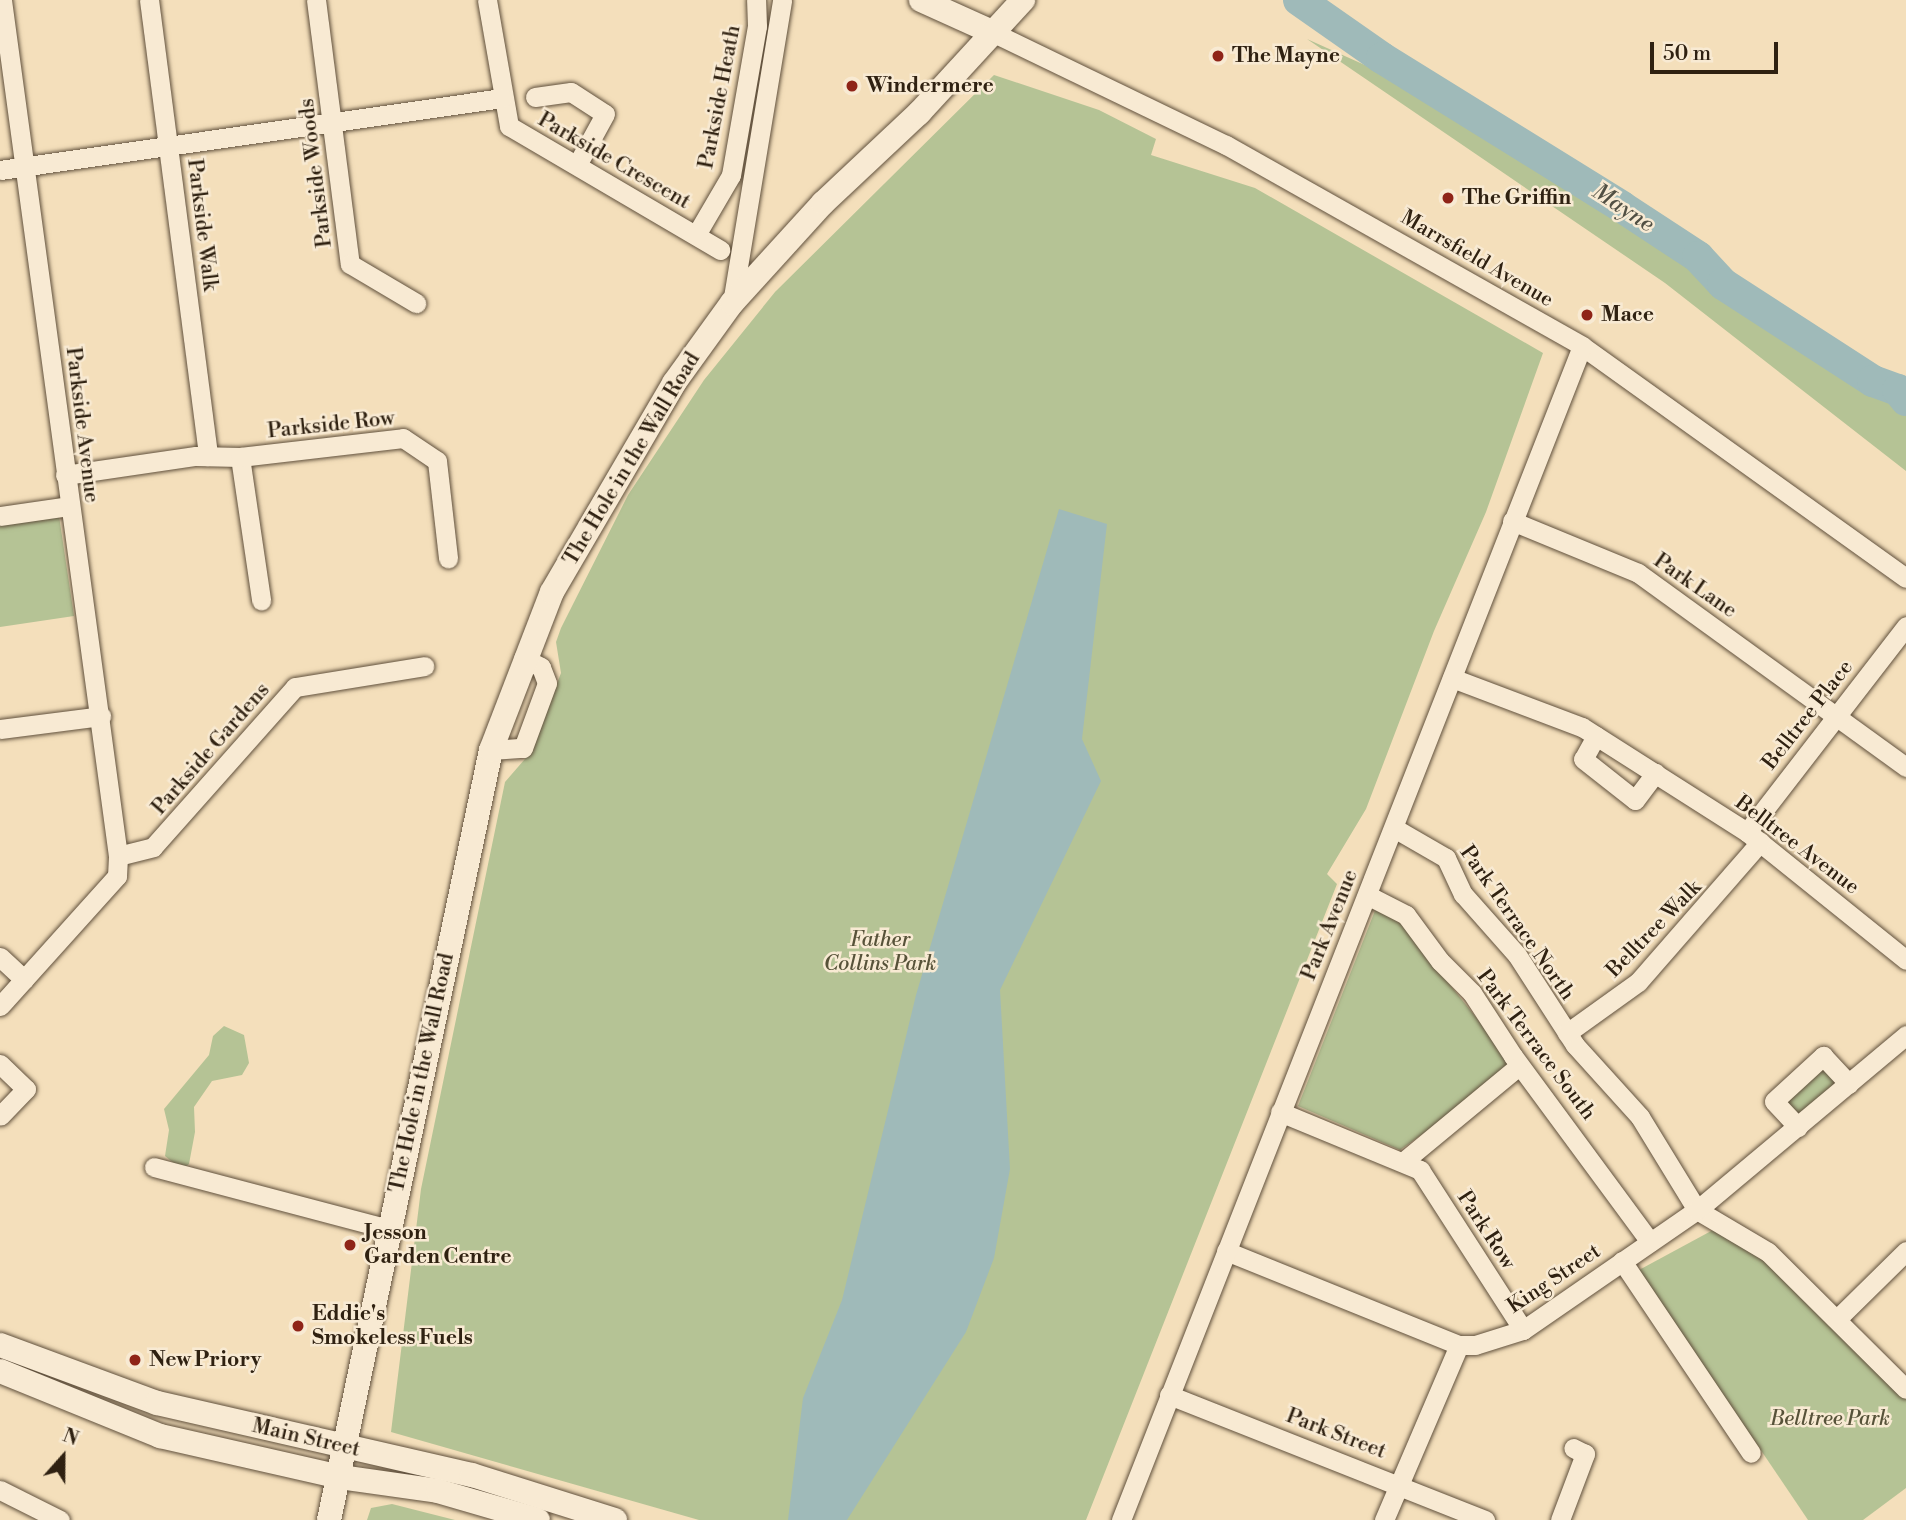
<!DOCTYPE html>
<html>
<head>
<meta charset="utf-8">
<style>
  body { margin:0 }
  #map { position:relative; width:1906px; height:1520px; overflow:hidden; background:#f4dfbb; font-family:"Libre Bodoni",serif }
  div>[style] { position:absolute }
  .green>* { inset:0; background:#b5c395 }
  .water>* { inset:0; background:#9fbab9 }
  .river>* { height:32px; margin:-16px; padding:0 16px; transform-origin:16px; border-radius:16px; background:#9fbab9 }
  .roads { filter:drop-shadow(0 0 2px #60503c) drop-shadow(0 0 2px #60503c) }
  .minor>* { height:19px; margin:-9.5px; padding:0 9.5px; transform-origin:9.5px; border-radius:9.5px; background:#f8ead3 }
  .tertiary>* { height:24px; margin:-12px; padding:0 12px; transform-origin:12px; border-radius:12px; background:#f8ead3 }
  .dots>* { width:19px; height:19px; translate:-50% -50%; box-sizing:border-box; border:4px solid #f8ead3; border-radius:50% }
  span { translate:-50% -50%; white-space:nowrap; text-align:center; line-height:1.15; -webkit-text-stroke:5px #f8ead3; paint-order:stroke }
  .poi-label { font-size:21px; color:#2f2111; font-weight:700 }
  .left { translate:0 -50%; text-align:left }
  .street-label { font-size:21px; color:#2f2111 }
  .park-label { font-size:21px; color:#575239; font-style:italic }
  .water-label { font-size:23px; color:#514f43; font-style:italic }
  .north { position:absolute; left:28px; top:1422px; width:70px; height:70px; -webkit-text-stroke:5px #f8ead3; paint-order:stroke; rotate:21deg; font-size:19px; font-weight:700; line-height:28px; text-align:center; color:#2f2111 }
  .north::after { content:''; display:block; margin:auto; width:24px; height:32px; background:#2f2111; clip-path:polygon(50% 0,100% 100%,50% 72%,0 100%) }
  .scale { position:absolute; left:1650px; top:42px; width:128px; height:32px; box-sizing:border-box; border:4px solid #2f2111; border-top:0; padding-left:9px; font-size:21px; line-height:24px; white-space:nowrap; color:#2f2111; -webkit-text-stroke:5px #f8ead3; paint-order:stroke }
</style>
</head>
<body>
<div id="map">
  <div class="green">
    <div style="clip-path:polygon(1307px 39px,1387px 75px,1669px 241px,1906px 405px,1906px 471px,1665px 283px)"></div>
    <div style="clip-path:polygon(994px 75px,1099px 110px,1156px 139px,1151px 155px,1255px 188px,1543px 353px,1486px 512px,1434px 631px,1366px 809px,1327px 874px,1337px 884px,1086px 1520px,699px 1520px,391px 1432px,421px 1189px,505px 782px,531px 752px,561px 673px,556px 642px,561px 628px,628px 495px,704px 380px,775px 292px)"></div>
    <div style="clip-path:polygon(59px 516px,74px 616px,0 627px,0 525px)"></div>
    <div style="clip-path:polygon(1380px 898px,1516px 1067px,1400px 1150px,1298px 1106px)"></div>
    <div style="clip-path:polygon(224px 1026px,244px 1035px,249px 1063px,242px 1075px,212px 1081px,194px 1107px,195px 1132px,189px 1164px,182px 1170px,165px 1156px,169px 1130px,164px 1109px,209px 1055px,213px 1036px)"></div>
    <div style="clip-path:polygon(1821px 1067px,1838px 1083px,1800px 1116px,1788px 1107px,1787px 1098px)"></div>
    <div style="clip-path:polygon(1713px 1230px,1768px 1252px,1906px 1389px,1906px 1488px,1863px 1520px,1808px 1520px,1639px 1270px)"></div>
    <div style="clip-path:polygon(392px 1504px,455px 1520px,367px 1520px,371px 1508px)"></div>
  </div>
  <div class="water">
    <div style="clip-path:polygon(1059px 509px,1107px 524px,1082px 739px,1101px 781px,1000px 990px,1010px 1169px,994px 1258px,966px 1332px,847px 1520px,788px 1520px,803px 1398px,842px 1300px,916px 995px)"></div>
  </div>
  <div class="river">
    <div style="left:1299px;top:0;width:101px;rotate:34.9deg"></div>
    <div style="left:1382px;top:58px;width:282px;rotate:31.8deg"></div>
    <div style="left:1622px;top:207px;width:91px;rotate:33.3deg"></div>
    <div style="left:1698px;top:257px;width:37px;rotate:47deg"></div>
    <div style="left:1723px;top:284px;width:179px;rotate:32.9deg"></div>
    <div style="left:1873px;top:381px;width:27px;rotate:20deg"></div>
    <div style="left:1898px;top:390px;width:13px;rotate:51deg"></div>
  </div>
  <div class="roads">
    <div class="minor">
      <div style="left:149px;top:0;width:460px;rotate:82.6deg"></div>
      <div style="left:316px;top:0;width:266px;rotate:82.7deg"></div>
      <div style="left:350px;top:264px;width:77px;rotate:30.6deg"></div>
      <div style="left:487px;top:0;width:128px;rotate:80.1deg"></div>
      <div style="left:509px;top:126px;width:245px;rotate:30.4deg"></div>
      <div style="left:992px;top:32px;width:260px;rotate:25.8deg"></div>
      <div style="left:1226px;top:145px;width:409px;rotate:29.4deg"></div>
      <div style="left:1582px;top:346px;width:398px;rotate:35.6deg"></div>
      <div style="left:535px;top:97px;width:36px;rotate:-8deg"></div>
      <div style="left:571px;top:92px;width:40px;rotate:32.9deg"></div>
      <div style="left:605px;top:114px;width:58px;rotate:118.8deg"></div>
      <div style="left:0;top:170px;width:507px;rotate:-8.16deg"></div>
      <div style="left:696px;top:235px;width:69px;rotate:-59.7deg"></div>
      <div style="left:731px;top:175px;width:151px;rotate:-80.1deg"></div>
      <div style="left:757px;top:26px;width:26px;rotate:-92deg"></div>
      <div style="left:732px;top:303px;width:307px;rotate:-80.6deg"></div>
      <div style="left:240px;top:457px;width:145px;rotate:81.6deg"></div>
      <div style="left:65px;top:475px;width:132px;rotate:-8.3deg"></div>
      <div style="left:196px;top:456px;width:44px;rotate:1.3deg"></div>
      <div style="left:240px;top:457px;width:164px;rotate:-6.6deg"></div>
      <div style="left:403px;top:438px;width:41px;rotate:34.1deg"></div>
      <div style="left:437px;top:461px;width:98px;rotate:83.5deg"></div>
      <div style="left:0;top:516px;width:70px;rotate:-8.2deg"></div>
      <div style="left:1512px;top:521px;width:136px;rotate:22.4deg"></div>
      <div style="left:1638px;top:573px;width:331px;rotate:35.9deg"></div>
      <div style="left:1452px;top:678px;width:139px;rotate:20.7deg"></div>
      <div style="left:1582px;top:727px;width:196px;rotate:32.5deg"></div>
      <div style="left:1747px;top:832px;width:204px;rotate:38.8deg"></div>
      <div style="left:0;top:729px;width:102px;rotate:-7.3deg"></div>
      <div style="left:1596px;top:736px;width:26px;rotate:119deg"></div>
      <div style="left:1583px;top:759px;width:66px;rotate:38.3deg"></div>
      <div style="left:1635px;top:800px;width:34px;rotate:-53deg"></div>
      <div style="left:491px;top:750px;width:32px;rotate:-4deg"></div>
      <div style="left:523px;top:748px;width:69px;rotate:-69.7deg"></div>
      <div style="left:547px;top:683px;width:17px;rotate:-111deg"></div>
      <div style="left:541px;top:667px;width:20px;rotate:-153deg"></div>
      <div style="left:1394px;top:828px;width:60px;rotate:30deg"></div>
      <div style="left:1446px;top:858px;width:40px;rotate:65deg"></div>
      <div style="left:1463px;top:894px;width:81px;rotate:48.5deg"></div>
      <div style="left:1517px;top:955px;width:107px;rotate:57.2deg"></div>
      <div style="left:1575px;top:1045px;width:97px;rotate:47.9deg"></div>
      <div style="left:1640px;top:1117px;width:109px;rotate:58.5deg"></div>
      <div style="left:1697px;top:1210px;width:82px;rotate:30.6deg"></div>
      <div style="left:1768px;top:1252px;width:194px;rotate:44.8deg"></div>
      <div style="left:1747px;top:832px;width:260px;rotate:-52.3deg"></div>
      <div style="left:118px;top:856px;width:36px;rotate:-14deg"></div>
      <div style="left:153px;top:847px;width:214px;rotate:-48.4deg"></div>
      <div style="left:295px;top:687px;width:131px;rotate:-9.2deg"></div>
      <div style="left:1367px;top:895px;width:44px;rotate:27.1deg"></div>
      <div style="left:1406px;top:915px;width:57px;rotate:53.5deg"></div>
      <div style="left:1440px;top:961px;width:45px;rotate:45deg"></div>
      <div style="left:1472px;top:993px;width:75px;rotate:56.9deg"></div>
      <div style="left:1513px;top:1056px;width:231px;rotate:53.6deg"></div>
      <div style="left:0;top:957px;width:33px;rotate:43deg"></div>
      <div style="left:0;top:1006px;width:175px;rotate:-48deg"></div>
      <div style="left:117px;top:876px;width:20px;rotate:-87deg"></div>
      <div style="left:118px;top:856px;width:864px;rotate:-97.72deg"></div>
      <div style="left:1567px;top:1033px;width:87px;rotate:-35.7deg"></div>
      <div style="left:1638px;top:982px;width:186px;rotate:-48.9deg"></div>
      <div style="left:0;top:1064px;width:36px;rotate:44deg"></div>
      <div style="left:26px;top:1089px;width:37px;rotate:134deg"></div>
      <div style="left:1280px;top:1112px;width:152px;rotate:22.5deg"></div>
      <div style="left:1420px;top:1170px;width:190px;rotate:57.2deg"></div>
      <div style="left:1798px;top:1127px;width:35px;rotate:-133deg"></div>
      <div style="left:1774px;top:1101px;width:67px;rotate:-42.6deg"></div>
      <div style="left:1823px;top:1056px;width:38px;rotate:47deg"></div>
      <div style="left:1404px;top:1161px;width:149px;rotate:-39.6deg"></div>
      <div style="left:154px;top:1167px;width:242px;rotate:14.8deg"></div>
      <div style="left:1226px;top:1251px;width:251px;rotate:22deg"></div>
      <div style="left:1459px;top:1345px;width:16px"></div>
      <div style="left:1475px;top:1345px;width:50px;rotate:-17.4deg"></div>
      <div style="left:1523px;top:1330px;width:211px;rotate:-34.6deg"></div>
      <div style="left:1697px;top:1210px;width:273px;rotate:-39.9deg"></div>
      <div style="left:1622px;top:1261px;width:231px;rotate:56.1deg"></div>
      <div style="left:1837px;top:1319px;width:97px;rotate:-44.6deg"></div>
      <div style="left:1169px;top:1395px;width:340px;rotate:21.6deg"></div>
      <div style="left:0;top:1490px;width:67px;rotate:26.6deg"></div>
      <div style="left:1121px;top:1520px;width:1261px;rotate:-68.56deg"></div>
      <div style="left:1384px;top:1520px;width:190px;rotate:-66.8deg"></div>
      <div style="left:1560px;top:1520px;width:71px;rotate:-69.3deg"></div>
      <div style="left:1585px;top:1454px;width:13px;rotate:-153deg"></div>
    </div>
    <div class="tertiary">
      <div style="left:921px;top:0;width:78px;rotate:24.3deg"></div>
      <div style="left:0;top:1345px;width:167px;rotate:20.3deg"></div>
      <div style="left:157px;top:1403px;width:323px;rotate:12.9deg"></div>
      <div style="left:472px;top:1475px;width:150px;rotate:17.5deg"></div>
      <div style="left:0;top:1371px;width:173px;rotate:22.1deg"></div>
      <div style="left:160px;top:1436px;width:185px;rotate:12.8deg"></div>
      <div style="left:340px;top:1477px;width:99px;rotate:8.1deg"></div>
      <div style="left:438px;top:1491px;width:104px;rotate:16.2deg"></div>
      <div style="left:329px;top:1520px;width:787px;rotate:-78.12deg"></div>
      <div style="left:491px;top:750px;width:169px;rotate:-68.9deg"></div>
      <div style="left:552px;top:592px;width:242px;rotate:-59.7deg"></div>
      <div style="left:674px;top:383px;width:99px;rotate:-54.1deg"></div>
      <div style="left:732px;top:303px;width:135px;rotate:-47.7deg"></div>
      <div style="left:823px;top:203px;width:132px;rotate:-43.2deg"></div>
      <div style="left:919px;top:113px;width:154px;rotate:-47.4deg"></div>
    </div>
  </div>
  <div class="dots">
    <div style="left:1218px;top:56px;background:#8f2418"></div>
    <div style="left:852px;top:86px;background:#8f2418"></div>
    <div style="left:1448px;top:198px;background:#8f2418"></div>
    <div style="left:1587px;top:315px;background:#8f2418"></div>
    <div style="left:350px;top:1245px;background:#8f2418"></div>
    <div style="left:298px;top:1326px;background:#8f2418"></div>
    <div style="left:135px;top:1360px;background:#8f2418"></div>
  </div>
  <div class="poi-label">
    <span class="left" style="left:1232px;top:56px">The Mayne</span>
    <span class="left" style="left:866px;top:86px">Windermere</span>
    <span class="left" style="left:1462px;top:198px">The Griffin</span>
    <span class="left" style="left:1601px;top:315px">Mace</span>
    <span class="left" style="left:364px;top:1245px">Jesson<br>Garden Centre</span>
    <span class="left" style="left:312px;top:1326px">Eddie's<br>Smokeless Fuels</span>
    <span class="left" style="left:149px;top:1360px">New Priory</span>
  </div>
  <div class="street-label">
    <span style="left:720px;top:97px;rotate:-79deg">Parkside Heath</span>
    <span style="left:614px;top:161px;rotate:30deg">Parkside Crescent</span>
    <span style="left:316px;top:173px;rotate:-97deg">Parkside Woods</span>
    <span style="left:202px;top:225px;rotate:83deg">Parkside Walk</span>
    <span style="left:1477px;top:259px;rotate:30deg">Marrsfield Avenue</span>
    <span style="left:82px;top:425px;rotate:83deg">Parkside Avenue</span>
    <span style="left:331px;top:425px;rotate:-6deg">Parkside Row</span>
    <span style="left:632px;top:459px;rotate:-59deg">The Hole in the Wall Road</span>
    <span style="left:1695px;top:586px;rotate:35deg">Park Lane</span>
    <span style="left:1808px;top:715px;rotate:-52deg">Belltree Place</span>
    <span style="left:211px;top:749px;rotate:-49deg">Parkside Gardens</span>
    <span style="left:1797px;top:845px;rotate:37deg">Belltree Avenue</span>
    <span style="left:1517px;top:923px;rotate:55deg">Park Terrace North</span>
    <span style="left:1330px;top:925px;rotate:-68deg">Park Avenue</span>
    <span style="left:1654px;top:929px;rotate:-46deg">Belltree Walk</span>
    <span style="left:1536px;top:1045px;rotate:53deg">Park Terrace South</span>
    <span style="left:422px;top:1073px;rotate:-78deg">The Hole in the Wall Road</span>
    <span style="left:1486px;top:1230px;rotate:57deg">Park Row</span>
    <span style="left:1554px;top:1279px;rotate:-34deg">King Street</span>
    <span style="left:1336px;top:1434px;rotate:21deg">Park Street</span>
    <span style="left:306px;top:1438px;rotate:13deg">Main Street</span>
  </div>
  <div class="park-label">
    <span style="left:880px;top:952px">Father<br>Collins Park</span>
    <span style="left:1830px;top:1419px">Belltree Park</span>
  </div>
  <div class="water-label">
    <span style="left:1623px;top:208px;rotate:33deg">Mayne</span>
  </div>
  <div class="north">N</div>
  <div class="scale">50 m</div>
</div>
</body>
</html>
